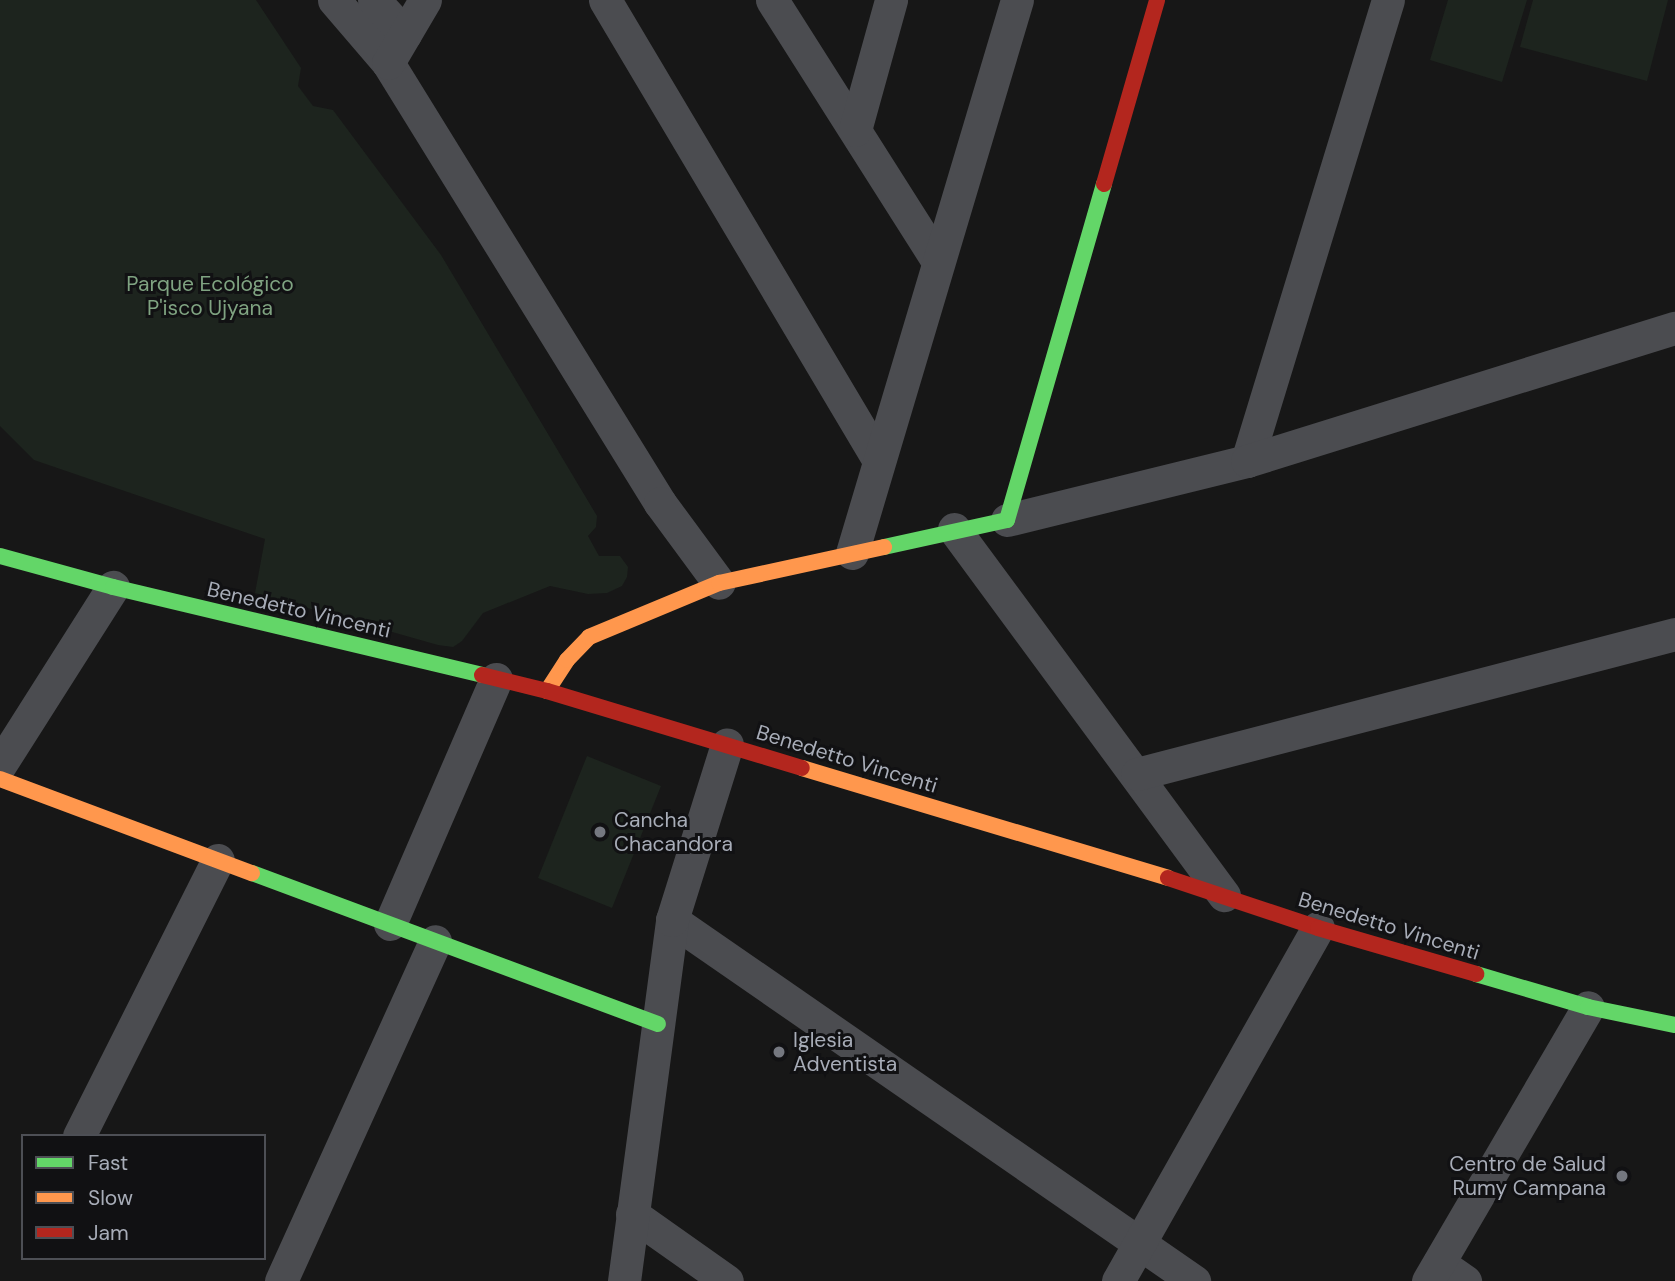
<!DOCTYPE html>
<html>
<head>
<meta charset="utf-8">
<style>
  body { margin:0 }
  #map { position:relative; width:1675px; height:1281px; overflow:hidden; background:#171717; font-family:"DM Sans",sans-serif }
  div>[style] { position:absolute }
  .green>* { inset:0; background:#1d241e }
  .street>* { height:33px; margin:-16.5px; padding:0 16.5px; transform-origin:16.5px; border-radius:16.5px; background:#4b4c50 }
  .fast>* { height:16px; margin:-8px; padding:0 8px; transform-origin:8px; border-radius:8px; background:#63d668 }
  .slow>* { height:16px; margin:-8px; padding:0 8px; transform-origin:8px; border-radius:8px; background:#ff974d }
  .jam>* { height:16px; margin:-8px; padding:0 8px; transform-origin:8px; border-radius:8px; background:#b3261e }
  .dots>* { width:19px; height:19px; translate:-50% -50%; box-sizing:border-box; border:4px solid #111113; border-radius:50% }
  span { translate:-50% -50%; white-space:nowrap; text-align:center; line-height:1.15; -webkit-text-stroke:6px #111113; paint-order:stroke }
  .park-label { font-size:21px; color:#7fa381 }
  .street-label { font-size:21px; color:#a8adb8 }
  .poi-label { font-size:21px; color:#a8adb8 }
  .left { translate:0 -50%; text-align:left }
  .right { translate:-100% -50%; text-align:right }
  .legend { position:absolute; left:21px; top:1134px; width:245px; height:126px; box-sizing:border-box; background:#111113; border:2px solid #4d4f55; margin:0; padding:9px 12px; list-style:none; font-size:21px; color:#a8adb8 }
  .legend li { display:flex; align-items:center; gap:14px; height:35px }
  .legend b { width:35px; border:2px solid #4d4f55 }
</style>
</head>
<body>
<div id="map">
  <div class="green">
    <div style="clip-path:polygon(0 0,256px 0,301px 68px,298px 86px,313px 106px,333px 110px,441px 255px,597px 516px,596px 527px,588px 536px,599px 556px,620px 556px,628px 567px,627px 577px,622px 586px,607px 593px,588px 594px,550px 586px,483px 613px,462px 641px,453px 647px,438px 645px,255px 593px,265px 539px,34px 460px,0 426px)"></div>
    <div style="clip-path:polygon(1448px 0,1527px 0,1502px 82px,1430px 60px)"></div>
    <div style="clip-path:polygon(1533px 0,1668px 0,1647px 81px,1520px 47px)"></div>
    <div style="clip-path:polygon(587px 756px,661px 786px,612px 908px,538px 878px)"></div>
  </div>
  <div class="street">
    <div style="left:334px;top:0;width:83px;rotate:49.4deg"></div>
    <div style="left:388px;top:63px;width:517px;rotate:58.28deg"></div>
    <div style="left:660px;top:503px;width:99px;rotate:53.6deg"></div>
    <div style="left:374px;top:0;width:46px;rotate:47.6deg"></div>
    <div style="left:605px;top:0;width:534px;rotate:59.26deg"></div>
    <div style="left:772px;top:0;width:308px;rotate:57.6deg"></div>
    <div style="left:388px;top:63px;width:73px;rotate:-59.6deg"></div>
    <div style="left:855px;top:130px;width:135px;rotate:-74.5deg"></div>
    <div style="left:1247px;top:461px;width:482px;rotate:-73deg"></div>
    <div style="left:1007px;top:520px;width:247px;rotate:-13.8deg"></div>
    <div style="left:1247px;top:461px;width:448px;rotate:-17.3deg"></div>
    <div style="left:954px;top:529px;width:455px;rotate:53.6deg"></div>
    <div style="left:852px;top:553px;width:577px;rotate:-73.39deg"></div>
    <div style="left:0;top:765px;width:211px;rotate:-57.6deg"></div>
    <div style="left:1137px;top:774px;width:556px;rotate:-14.59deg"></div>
    <div style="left:672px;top:920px;width:635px;rotate:34.67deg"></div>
    <div style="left:390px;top:924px;width:267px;rotate:-66.6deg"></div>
    <div style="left:79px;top:1136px;width:309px;rotate:-63.3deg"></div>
    <div style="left:632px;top:1214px;width:116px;rotate:35.2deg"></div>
    <div style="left:1439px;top:1263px;width:32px;rotate:35deg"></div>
    <div style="left:281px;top:1281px;width:373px;rotate:-65.6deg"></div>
    <div style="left:624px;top:1281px;width:364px;rotate:-82.4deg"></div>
    <div style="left:672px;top:920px;width:184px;rotate:-72.6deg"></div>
    <div style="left:1118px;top:1281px;width:406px;rotate:-60.5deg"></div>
    <div style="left:1428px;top:1281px;width:317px;rotate:-59.7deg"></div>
  </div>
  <div class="fast">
    <div style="left:884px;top:547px;width:126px;rotate:-12.4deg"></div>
    <div style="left:1007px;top:520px;width:350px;rotate:-73.9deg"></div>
    <div style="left:0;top:556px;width:117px;rotate:15.3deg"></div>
    <div style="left:113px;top:587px;width:379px;rotate:13.4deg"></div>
    <div style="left:252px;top:873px;width:433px;rotate:20.4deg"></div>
    <div style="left:1476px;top:974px;width:117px;rotate:16.4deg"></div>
    <div style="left:1588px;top:1007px;width:89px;rotate:11.7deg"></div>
  </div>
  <div class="slow">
    <div style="left:547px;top:691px;width:37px;rotate:-57deg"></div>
    <div style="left:567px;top:660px;width:32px;rotate:-46deg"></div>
    <div style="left:589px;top:637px;width:141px;rotate:-22.6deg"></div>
    <div style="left:719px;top:583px;width:169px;rotate:-12.3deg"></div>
    <div style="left:802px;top:768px;width:382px;rotate:16.7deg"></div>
    <div style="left:0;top:779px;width:269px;rotate:20.5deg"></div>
  </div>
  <div class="jam">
    <div style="left:1104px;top:184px;width:191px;rotate:-73.9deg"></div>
    <div style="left:482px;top:675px;width:67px;rotate:13.8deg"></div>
    <div style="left:547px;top:691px;width:266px;rotate:16.8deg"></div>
    <div style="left:1168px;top:878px;width:158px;rotate:18.4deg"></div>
    <div style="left:1318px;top:928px;width:165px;rotate:16.2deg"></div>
  </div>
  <div class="dots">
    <div style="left:600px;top:832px;background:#757880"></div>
    <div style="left:779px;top:1052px;background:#757880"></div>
    <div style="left:1622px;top:1176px;background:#757880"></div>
  </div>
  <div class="park-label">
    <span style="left:210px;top:296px">Parque Ecológico<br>P'isco Ujyana</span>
  </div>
  <div class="street-label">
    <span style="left:299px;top:610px;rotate:13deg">Benedetto Vincenti</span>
    <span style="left:847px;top:759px;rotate:17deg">Benedetto Vincenti</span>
    <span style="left:1389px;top:926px;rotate:17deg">Benedetto Vincenti</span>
  </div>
  <div class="poi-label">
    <span class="left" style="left:614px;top:832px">Cancha<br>Chacandora</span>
    <span class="left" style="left:793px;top:1052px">Iglesia<br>Adventista</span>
    <span class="right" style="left:1606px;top:1176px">Centro de Salud<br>Rumy Campana</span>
  </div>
  <ul class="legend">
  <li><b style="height:9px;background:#63d668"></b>Fast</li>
  <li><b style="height:9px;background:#ff974d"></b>Slow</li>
  <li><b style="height:9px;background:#b3261e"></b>Jam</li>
  </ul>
</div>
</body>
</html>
